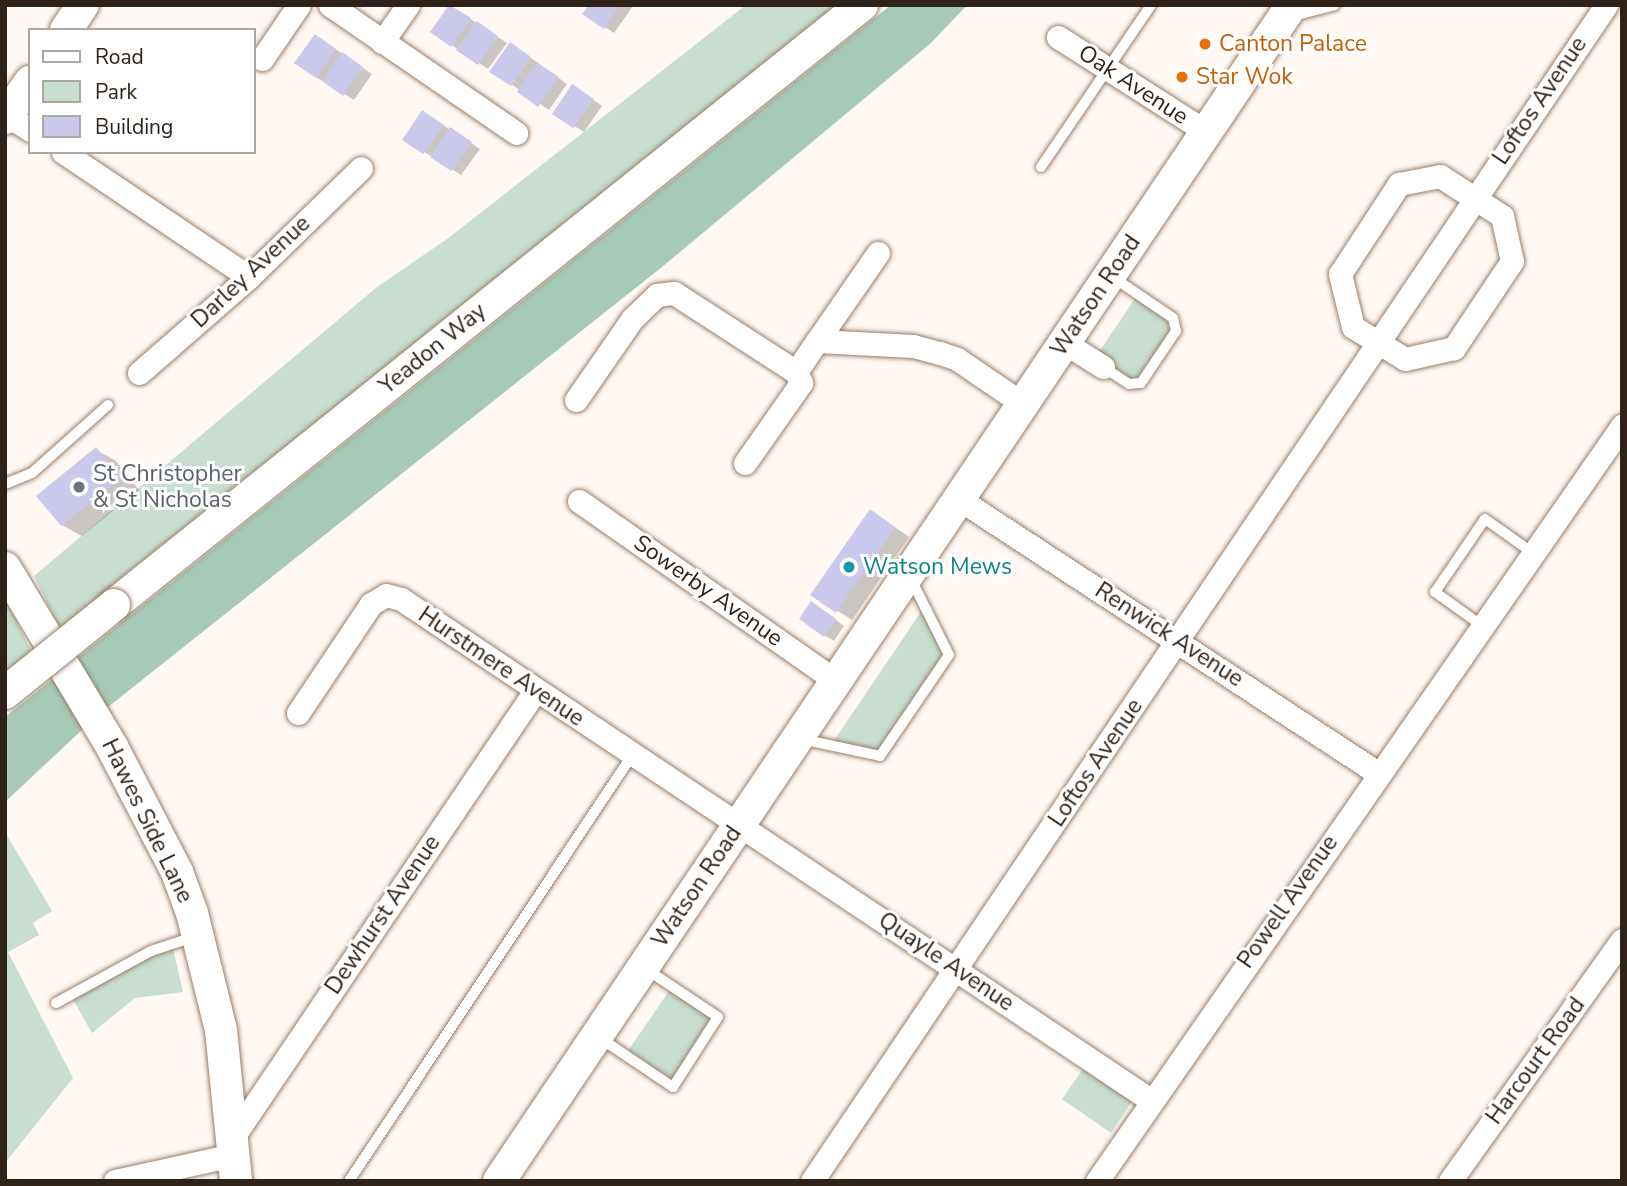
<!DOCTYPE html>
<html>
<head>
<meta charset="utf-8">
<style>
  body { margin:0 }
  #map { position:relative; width:1627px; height:1186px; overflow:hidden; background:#fff8f3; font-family:"Nunito Sans",sans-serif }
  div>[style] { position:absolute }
  .green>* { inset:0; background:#c7ded1 }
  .forest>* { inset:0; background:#a6cab7 }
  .shadow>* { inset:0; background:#0003 }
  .building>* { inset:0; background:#cbc9eb }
  .roads { filter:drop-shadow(0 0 2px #9a7d66) drop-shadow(0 0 2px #9a7d66) }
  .lane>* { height:10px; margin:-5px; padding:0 5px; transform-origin:5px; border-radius:5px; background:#fff }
  .street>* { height:23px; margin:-11.5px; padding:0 11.5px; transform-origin:11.5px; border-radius:11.5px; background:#fff }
  .secondary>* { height:32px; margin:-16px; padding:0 16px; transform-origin:16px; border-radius:16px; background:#fff }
  .bridges { filter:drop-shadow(0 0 2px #9a7d66) drop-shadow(0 0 2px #9a7d66) }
  .secondary-bridge>* { height:32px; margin:-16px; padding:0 16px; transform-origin:16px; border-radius:16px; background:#fff }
  .dots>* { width:19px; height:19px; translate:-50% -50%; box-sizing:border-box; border:4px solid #fff; border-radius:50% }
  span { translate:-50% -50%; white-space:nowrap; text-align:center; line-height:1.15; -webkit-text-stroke:6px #fff; paint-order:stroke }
  .food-label { font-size:23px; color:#c56008 }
  .left { translate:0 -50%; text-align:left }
  .street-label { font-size:23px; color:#2e2219 }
  .worship-label { font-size:23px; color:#5b616d }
  .culture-label { font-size:23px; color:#0d838f }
  .frame { position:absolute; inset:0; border:7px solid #2e2219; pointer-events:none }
  .legend { position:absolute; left:28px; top:28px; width:228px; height:126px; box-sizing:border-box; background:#fff; border:2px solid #aba7a3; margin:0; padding:9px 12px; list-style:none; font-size:21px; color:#2e2219 }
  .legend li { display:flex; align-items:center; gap:14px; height:35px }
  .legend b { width:35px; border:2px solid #aba7a3 }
</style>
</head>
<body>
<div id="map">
  <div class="green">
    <div style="clip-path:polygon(746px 5px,841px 5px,60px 629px,34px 576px,377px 287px,447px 239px)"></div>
    <div style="clip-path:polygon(1138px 294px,1173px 318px,1176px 331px,1141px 383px,1129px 384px,1093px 361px)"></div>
    <div style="clip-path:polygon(7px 601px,31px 651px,5px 672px,5px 602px)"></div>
    <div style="clip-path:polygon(925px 606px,949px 655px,880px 756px,831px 745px)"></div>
    <div style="clip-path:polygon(5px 832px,52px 911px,33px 923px,39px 935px,8px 952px,73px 1078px,5px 1163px)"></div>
    <div style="clip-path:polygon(172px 944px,183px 992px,135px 998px,92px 1033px,71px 996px)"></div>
    <div style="clip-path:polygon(672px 987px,718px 1017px,673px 1087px,625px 1055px)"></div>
    <div style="clip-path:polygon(1086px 1065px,1135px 1097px,1111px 1133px,1062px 1099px)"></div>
  </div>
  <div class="forest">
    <div style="clip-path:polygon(891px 5px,967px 5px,931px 43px,662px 267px,103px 711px,76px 659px)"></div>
    <div style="clip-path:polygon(54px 678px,84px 728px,5px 802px,5px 717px)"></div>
  </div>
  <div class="shadow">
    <div style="clip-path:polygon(591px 5px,631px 5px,633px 6px,614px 33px,605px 27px)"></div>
    <div style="clip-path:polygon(451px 6px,507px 43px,488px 69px,432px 32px)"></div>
    <div style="clip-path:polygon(325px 42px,372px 74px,354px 100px,316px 77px)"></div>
    <div style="clip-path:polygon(520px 50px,567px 84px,549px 110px,492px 71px)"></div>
    <div style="clip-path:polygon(582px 92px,602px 106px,584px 132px,554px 113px)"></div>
    <div style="clip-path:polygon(432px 118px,480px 149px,461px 175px,404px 139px)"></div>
    <div style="clip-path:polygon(96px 450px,116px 461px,139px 490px,82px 536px,62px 525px,39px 496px)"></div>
    <div style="clip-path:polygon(885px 520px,909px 537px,852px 620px,813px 595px)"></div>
    <div style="clip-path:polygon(821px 609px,844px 626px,834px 641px,824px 635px)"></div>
  </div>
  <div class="building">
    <div style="clip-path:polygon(449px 5px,471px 18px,451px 47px,430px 32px)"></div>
    <div style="clip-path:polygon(589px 5px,620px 5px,604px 29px,582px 14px)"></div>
    <div style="clip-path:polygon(477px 21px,498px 36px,478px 65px,456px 50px)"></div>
    <div style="clip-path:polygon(315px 34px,336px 49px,316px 78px,294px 63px)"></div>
    <div style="clip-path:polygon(510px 42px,531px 57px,511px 86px,489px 72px)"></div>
    <div style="clip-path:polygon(342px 52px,363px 67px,343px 96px,322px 81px)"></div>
    <div style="clip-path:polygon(537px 63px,559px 77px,538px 107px,517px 92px)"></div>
    <div style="clip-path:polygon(572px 84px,594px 99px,573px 128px,552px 114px)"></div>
    <div style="clip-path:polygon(422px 110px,444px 125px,423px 154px,402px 140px)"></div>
    <div style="clip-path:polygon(450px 127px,472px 142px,451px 171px,430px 157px)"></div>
    <div style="clip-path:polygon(96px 447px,121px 478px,61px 526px,36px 496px)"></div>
    <div style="clip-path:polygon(870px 509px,895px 527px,836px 613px,810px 595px)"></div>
    <div style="clip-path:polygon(811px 601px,836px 619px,824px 637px,799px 619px)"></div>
  </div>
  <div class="roads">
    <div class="lane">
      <div style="left:1293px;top:16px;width:43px;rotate:-14.7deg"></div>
      <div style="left:1041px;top:167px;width:196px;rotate:-55.8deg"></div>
      <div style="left:1103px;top:367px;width:31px;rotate:33deg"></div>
      <div style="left:1129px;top:384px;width:12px;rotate:-5deg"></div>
      <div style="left:1141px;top:383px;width:63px;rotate:-56.1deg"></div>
      <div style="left:1176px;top:331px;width:13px;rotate:-103deg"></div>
      <div style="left:1173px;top:318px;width:75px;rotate:-145.9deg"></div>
      <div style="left:5px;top:484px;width:29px;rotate:-22deg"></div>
      <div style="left:32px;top:473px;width:102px;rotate:-41.8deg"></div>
      <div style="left:1481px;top:625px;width:57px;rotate:-144.3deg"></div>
      <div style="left:1435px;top:592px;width:88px;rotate:-55.6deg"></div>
      <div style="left:1485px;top:519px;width:59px;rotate:35.3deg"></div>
      <div style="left:801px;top:739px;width:81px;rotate:12.1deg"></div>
      <div style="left:880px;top:756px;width:122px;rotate:-55.7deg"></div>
      <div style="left:949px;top:655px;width:85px;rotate:-116.6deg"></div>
      <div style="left:56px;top:1003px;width:108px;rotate:-28.7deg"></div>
      <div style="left:151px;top:951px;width:47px;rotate:-18.4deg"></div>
      <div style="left:600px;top:1038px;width:88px;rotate:33.9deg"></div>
      <div style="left:673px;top:1087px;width:83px;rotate:-57.3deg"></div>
      <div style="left:718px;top:1017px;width:87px;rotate:-146.3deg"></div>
      <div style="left:349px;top:1181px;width:513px;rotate:-56.37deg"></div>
    </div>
    <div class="street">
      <div style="left:330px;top:5px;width:226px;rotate:34.5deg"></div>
      <div style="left:1058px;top:37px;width:178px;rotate:32.6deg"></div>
      <div style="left:382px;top:42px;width:45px;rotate:-54.9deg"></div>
      <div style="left:262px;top:59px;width:65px;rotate:-55.6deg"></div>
      <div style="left:7px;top:115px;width:27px;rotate:33deg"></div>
      <div style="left:63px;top:152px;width:224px;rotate:33.9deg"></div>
      <div style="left:1440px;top:176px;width:74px;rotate:32.8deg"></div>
      <div style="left:1502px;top:216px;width:46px;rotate:77.5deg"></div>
      <div style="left:1512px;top:261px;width:105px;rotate:123.7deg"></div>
      <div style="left:1454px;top:348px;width:50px;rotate:167.3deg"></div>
      <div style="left:1405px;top:359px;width:61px;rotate:-148.4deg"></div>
      <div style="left:1353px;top:327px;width:55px;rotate:-103.8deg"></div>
      <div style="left:1340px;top:274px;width:108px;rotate:-56.8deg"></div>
      <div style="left:1399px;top:184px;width:42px;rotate:-11deg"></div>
      <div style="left:817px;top:341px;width:107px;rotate:-55.3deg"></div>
      <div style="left:1065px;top:343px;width:45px;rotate:32.3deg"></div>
      <div style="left:139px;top:373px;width:146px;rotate:-41.1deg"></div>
      <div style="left:249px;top:277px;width:156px;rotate:-44.2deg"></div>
      <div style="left:576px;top:400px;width:98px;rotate:-55.3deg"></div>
      <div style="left:632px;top:319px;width:35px;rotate:-44deg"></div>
      <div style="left:657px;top:295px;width:17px;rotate:-7deg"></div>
      <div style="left:674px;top:293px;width:145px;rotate:32.9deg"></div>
      <div style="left:745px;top:463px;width:98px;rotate:-55deg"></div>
      <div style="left:801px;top:383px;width:12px;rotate:-114deg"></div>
      <div style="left:796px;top:372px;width:37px;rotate:-56deg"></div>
      <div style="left:817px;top:341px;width:96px;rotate:3deg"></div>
      <div style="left:913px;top:346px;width:28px;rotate:15deg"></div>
      <div style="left:940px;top:353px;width:18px;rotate:19deg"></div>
      <div style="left:957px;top:359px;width:80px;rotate:34.3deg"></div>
      <div style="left:959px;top:499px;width:500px;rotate:33.2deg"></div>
      <div style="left:579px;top:501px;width:314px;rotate:35deg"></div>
      <div style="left:298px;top:713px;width:131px;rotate:-56.2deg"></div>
      <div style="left:371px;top:604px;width:17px;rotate:-31deg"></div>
      <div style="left:386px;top:595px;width:16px;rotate:15deg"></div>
      <div style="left:401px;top:599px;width:903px;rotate:33.76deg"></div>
      <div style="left:231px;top:1140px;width:542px;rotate:-55.9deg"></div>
      <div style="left:115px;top:1181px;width:121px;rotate:-12.4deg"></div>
      <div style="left:812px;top:1181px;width:1419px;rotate:-55.97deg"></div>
      <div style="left:1097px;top:1181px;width:920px;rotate:-55.19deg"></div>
      <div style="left:1450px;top:1181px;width:296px;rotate:-54.5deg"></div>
    </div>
    <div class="secondary">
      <div style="left:66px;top:30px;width:30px;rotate:-56deg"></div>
      <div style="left:5px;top:118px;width:44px;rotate:-55.2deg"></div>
      <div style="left:5px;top:568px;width:209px;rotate:59.1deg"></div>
      <div style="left:112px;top:747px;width:141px;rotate:62.5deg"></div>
      <div style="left:177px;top:872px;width:44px;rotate:69.9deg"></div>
      <div style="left:192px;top:913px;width:121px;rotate:76.1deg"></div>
      <div style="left:221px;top:1030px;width:152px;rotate:84.3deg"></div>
      <div style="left:114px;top:605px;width:959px;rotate:-38.73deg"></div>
      <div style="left:499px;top:1181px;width:1418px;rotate:-56.01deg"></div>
    </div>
  </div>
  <div class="bridges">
    <div class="secondary-bridge">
      <div style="left:5px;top:693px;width:140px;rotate:-38.9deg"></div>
    </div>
  </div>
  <div class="dots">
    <div style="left:1205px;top:44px;background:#e8710a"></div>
    <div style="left:1182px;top:77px;background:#e8710a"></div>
    <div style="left:79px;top:487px;background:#6b7280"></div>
    <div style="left:849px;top:567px;background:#0f9aa8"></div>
  </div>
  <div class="food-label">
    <span class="left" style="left:1219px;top:44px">Canton Palace</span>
    <span class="left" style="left:1196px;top:77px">Star Wok</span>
  </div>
  <div class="street-label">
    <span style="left:1133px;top:85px;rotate:33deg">Oak Avenue</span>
    <span style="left:1540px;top:101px;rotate:-56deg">Loftos Avenue</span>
    <span style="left:251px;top:272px;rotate:-43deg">Darley Avenue</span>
    <span style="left:1096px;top:296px;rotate:-56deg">Watson Road</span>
    <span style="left:433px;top:349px;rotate:-39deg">Yeadon Way</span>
    <span style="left:708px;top:591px;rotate:35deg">Sowerby Avenue</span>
    <span style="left:1169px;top:635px;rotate:33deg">Renwick Avenue</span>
    <span style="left:501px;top:667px;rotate:34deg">Hurstmere Avenue</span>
    <span style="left:1096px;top:763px;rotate:-56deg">Loftos Avenue</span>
    <span style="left:147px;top:821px;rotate:64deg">Hawes Side Lane</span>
    <span style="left:697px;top:887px;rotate:-56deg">Watson Road</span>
    <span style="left:1288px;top:902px;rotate:-55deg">Powell Avenue</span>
    <span style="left:383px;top:915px;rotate:-56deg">Dewhurst Avenue</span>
    <span style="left:946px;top:962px;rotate:34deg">Quayle Avenue</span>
    <span style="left:1536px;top:1061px;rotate:-54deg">Harcourt Road</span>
  </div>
  <div class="worship-label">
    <span class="left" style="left:93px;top:487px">St Christopher<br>&amp; St Nicholas</span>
  </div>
  <div class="culture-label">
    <span class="left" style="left:863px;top:567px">Watson Mews</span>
  </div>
  <div class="frame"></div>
  <ul class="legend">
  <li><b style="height:9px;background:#fff"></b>Road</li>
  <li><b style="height:19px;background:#c7ded1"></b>Park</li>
  <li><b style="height:19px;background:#cbc9eb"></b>Building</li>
  </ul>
</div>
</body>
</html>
